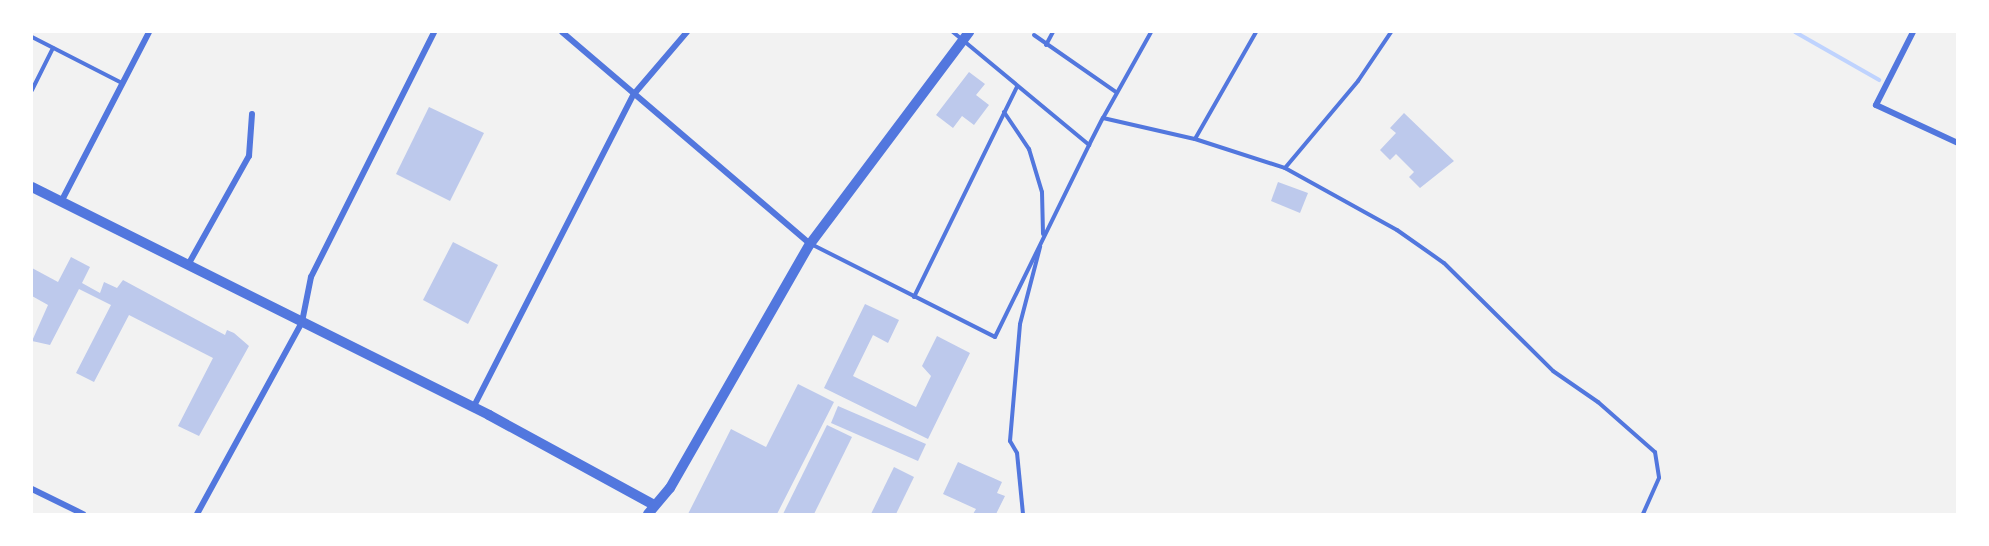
<!DOCTYPE html>
<html>
<head>
<meta charset="utf-8">
<style>
  body { margin:0 }
  #map { position:relative; width:1989px; height:546px; overflow:hidden; background:#f2f2f2; font-family:Roboto,sans-serif }
  div>[style] { position:absolute }
  .stream>* { height:4px; margin:-2px; padding:0 2px; transform-origin:2px; border-radius:2px; background:#bfd3fe }
  .building>* { inset:0; background:#bdc9ec }
  .service>* { height:4px; margin:-2px; padding:0 2px; transform-origin:2px; border-radius:2px; background:#5277de }
  .minor>* { height:6px; margin:-3px; padding:0 3px; transform-origin:3px; border-radius:3px; background:#5277de }
  .tertiary>* { height:10px; margin:-5px; padding:0 5px; transform-origin:5px; border-radius:5px; background:#5277de }
  span { translate:-50% -50%; white-space:nowrap; text-align:center; line-height:1.15; -webkit-text-stroke:4.5px #fff; paint-order:stroke }
  .frame { position:absolute; inset:0; border:33px solid #fff; pointer-events:none }
</style>
</head>
<body>
<div id="map">
  <div class="stream">
    <div style="left:1795px;top:32px;width:97px;rotate:29.7deg"></div>
  </div>
  <div class="building">
    <div style="clip-path:polygon(969px 72px,985px 84px,976px 95px,989px 105px,974px 125px,962px 116px,953px 128px,936px 115px)"></div>
    <div style="clip-path:polygon(429px 107px,484px 133px,450px 201px,396px 174px)"></div>
    <div style="clip-path:polygon(1404px 113px,1454px 161px,1420px 188px,1409px 177px,1414px 172px,1396px 154px,1390px 160px,1380px 150px,1396px 133px,1390px 128px)"></div>
    <div style="clip-path:polygon(1278px 182px,1308px 193px,1300px 213px,1271px 201px)"></div>
    <div style="clip-path:polygon(453px 242px,498px 265px,468px 324px,423px 300px)"></div>
    <div style="clip-path:polygon(71px 257px,90px 267px,82px 283px,100px 293px,104px 282px,117px 288px,123px 280px,225px 335px,227px 330px,234px 333px,249px 346px,199px 436px,178px 426px,213px 358px,129px 315px,94px 382px,76px 373px,111px 305px,79px 289px,50px 345px,32px 341px,48px 305px,32px 296px,32px 268px,58px 282px)"></div>
    <div style="clip-path:polygon(865px 304px,899px 320px,888px 343px,873px 335px,853px 376px,916px 407px,931px 376px,922px 366px,937px 336px,970px 353px,928px 439px,824px 388px)"></div>
    <div style="clip-path:polygon(798px 384px,834px 402px,777px 514px,688px 514px,731px 429px,766px 447px)"></div>
    <div style="clip-path:polygon(838px 406px,926px 444px,918px 461px,831px 423px)"></div>
    <div style="clip-path:polygon(827px 425px,852px 437px,814px 514px,783px 514px)"></div>
    <div style="clip-path:polygon(958px 462px,1002px 482px,997px 493px,1005px 496px,996px 514px,973px 514px,976px 509px,943px 494px)"></div>
    <div style="clip-path:polygon(894px 467px,914px 477px,896px 514px,871px 514px)"></div>
  </div>
  <div class="service">
    <div style="left:953px;top:32px;width:177px;rotate:39.7deg"></div>
    <div style="left:1089px;top:145px;width:30px;rotate:-63deg"></div>
    <div style="left:1103px;top:118px;width:94px;rotate:12.9deg"></div>
    <div style="left:1195px;top:139px;width:95px;rotate:17.9deg"></div>
    <div style="left:1285px;top:168px;width:128px;rotate:29deg"></div>
    <div style="left:1397px;top:230px;width:57px;rotate:35.1deg"></div>
    <div style="left:1444px;top:263px;width:153px;rotate:44.7deg"></div>
    <div style="left:1553px;top:371px;width:55px;rotate:34.6deg"></div>
    <div style="left:1598px;top:402px;width:76px;rotate:41.3deg"></div>
    <div style="left:1655px;top:452px;width:26px;rotate:81deg"></div>
    <div style="left:1659px;top:478px;width:39px;rotate:114deg"></div>
    <div style="left:1034px;top:35px;width:100px;rotate:34.8deg"></div>
    <div style="left:32px;top:37px;width:101px;rotate:27.1deg"></div>
    <div style="left:1046px;top:45px;width:15px;rotate:-62deg"></div>
    <div style="left:32px;top:90px;width:47px;rotate:-63.4deg"></div>
    <div style="left:1004px;top:112px;width:45px;rotate:56deg"></div>
    <div style="left:1029px;top:149px;width:45px;rotate:73.2deg"></div>
    <div style="left:1042px;top:192px;width:42px;rotate:88.6deg"></div>
    <div style="left:1103px;top:118px;width:98px;rotate:-60.8deg"></div>
    <div style="left:1195px;top:139px;width:123px;rotate:-60.3deg"></div>
    <div style="left:1285px;top:168px;width:114px;rotate:-50deg"></div>
    <div style="left:1358px;top:81px;width:59px;rotate:-56deg"></div>
    <div style="left:811px;top:244px;width:206px;rotate:26.8deg"></div>
    <div style="left:995px;top:337px;width:214px;rotate:-63.9deg"></div>
    <div style="left:914px;top:297px;width:234px;rotate:-63.9deg"></div>
    <div style="left:1023px;top:514px;width:61px;rotate:-95.6deg"></div>
    <div style="left:1017px;top:453px;width:14px;rotate:-120deg"></div>
    <div style="left:1010px;top:441px;width:117px;rotate:-85.1deg"></div>
    <div style="left:1020px;top:324px;width:80px;rotate:-75.4deg"></div>
  </div>
  <div class="minor">
    <div style="left:562px;top:32px;width:326px;rotate:40.5deg"></div>
    <div style="left:1913px;top:32px;width:82px;rotate:116.9deg"></div>
    <div style="left:1876px;top:105px;width:90px;rotate:24.9deg"></div>
    <div style="left:61px;top:202px;width:191px;rotate:-62.6deg"></div>
    <div style="left:188px;top:265px;width:125px;rotate:-60.8deg"></div>
    <div style="left:249px;top:156px;width:42px;rotate:-85.9deg"></div>
    <div style="left:473px;top:408px;width:353px;rotate:-62.9deg"></div>
    <div style="left:634px;top:94px;width:82px;rotate:-49.5deg"></div>
    <div style="left:32px;top:489px;width:57px;rotate:26.1deg"></div>
    <div style="left:197px;top:514px;width:219px;rotate:-61.3deg"></div>
    <div style="left:302px;top:322px;width:46px;rotate:-78.7deg"></div>
    <div style="left:311px;top:277px;width:274px;rotate:-63.3deg"></div>
  </div>
  <div class="tertiary">
    <div style="left:32px;top:187px;width:511px;rotate:26.51deg"></div>
    <div style="left:489px;top:415px;width:188px;rotate:28.6deg"></div>
    <div style="left:648px;top:514px;width:34px;rotate:-50deg"></div>
    <div style="left:670px;top:488px;width:281px;rotate:-60.2deg"></div>
    <div style="left:810px;top:244px;width:265px;rotate:-53.1deg"></div>
  </div>
  <div class="frame"></div>
</div>
</body>
</html>
